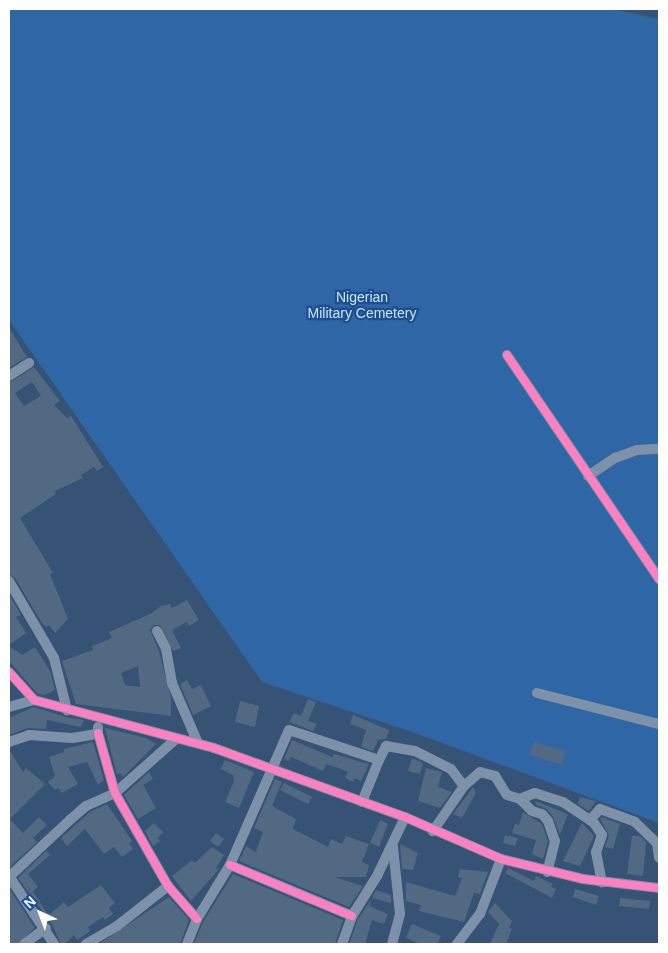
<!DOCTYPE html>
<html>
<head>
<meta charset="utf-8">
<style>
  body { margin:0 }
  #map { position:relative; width:668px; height:953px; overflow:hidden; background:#365274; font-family:Helvetica,sans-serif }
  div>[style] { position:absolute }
  .green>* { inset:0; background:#2f66a5 }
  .building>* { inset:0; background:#526984 }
  .minor>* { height:10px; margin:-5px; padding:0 5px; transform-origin:5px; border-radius:5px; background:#7d92a8 }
  .cycleway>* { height:8px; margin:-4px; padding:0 4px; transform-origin:4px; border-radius:4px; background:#ff80c0 }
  span { translate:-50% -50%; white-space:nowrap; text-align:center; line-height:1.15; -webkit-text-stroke:4.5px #1b4f8f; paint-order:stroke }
  .park-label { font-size:14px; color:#cfe3fa }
  .frame { position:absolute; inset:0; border:10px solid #fff; pointer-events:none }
  .north { position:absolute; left:15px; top:888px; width:50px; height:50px; -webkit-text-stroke:4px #1b4f8f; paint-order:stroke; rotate:317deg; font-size:14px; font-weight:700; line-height:20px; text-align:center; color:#fff }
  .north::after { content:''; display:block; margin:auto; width:18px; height:22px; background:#fff; clip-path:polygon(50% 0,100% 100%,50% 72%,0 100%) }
</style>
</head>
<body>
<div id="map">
  <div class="green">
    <div style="clip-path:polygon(9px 9px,613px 9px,659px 19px,659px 823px,412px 732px,262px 682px,9px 320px)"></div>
  </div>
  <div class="building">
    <div style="clip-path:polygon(9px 328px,27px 357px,9px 368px)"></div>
    <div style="clip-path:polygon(evenodd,34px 367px,60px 401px,54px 405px,67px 418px,71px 416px,103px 467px,97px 471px,94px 467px,81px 475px,83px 478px,55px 491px,56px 494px,20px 518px,53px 573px,50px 574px,68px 619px,55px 633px,49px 625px,46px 627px,42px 623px,15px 578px,9px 574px,9px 383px,34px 367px,32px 382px,41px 396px,24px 406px,15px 393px,32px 382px)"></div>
    <div style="clip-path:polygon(9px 594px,21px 615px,16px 617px,26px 633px,9px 645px)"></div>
    <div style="clip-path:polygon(evenodd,187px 600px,199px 620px,189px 626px,187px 622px,172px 630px,181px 648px,173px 651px,160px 625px,154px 625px,150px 630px,159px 651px,171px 698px,171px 716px,76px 704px,62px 661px,93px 650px,92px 646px,112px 638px,109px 632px,150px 614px,161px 606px,170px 604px,172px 608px,187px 600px,138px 666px,140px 687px,125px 685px,121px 673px,138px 666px)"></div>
    <div style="clip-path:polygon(9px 646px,22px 655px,35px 647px,50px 671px,55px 690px,44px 695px,38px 694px,9px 661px)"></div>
    <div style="clip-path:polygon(187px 680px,192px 689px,201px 685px,211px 706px,193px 715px,180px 684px)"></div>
    <div style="clip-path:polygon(308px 699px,316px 702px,308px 721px,317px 724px,313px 731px,289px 722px,294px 713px,301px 716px)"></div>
    <div style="clip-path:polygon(240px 701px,259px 706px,255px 727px,235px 722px)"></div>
    <div style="clip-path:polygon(33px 707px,66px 717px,84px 720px,81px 727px,47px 720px,46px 729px,27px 728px,9px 735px,9px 718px)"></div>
    <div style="clip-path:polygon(353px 715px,389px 730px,386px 739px,378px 740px,373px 751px,361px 747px,366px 730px,350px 724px)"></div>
    <div style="clip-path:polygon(105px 728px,146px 738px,156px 744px,123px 777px,120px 773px,117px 775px)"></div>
    <div style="clip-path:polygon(292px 740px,332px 757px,334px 754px,369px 764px,361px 781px,355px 778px,353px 782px,345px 778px,348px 772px,341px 769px,326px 764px,323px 771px,291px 757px,289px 761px,284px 759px)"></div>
    <div style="clip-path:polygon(93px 742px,104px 780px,98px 785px,87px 762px,68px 767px,78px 784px,62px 793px,58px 788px,55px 790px,48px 782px,55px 776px,49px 757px,64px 752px,64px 749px)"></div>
    <div style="clip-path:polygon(534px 742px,566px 751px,562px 765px,529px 755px)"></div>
    <div style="clip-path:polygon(9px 749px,23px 772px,26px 768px,45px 784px,10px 819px,23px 833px,39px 817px,47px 825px,33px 838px,37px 842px,9px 868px)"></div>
    <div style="clip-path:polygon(412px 758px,423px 763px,420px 774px,408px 771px)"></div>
    <div style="clip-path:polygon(225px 760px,254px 772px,239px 808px,225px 802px,234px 781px,233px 775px,221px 769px)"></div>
    <div style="clip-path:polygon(426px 768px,442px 772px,438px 787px,452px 792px,440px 808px,418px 801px)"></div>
    <div style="clip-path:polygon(149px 772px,153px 779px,143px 785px,156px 808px,138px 819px,124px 795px)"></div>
    <div style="clip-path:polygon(275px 779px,282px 782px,272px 806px,296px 819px,293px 829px,328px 847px,331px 839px,342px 844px,346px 836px,369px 844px,362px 862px,369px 865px,366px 877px,335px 877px,363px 886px,349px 907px,239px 861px,246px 846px,256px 852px,263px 832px,254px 828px)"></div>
    <div style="clip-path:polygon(284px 783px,312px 797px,308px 804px,280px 790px)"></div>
    <div style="clip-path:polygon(473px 787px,476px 793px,462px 818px,453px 814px)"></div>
    <div style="clip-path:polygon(580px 797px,596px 801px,589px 811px,578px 804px)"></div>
    <div style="clip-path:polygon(535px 801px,568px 814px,560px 835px,553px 817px,547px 809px,536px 805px)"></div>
    <div style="clip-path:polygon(107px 804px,132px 841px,129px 843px,133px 849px,122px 857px,114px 847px,104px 854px,85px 829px,67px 846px,61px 838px,90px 812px)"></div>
    <div style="clip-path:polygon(523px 812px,542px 824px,548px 841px,543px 859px,532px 854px,536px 840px,512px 833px,515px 824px,519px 825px)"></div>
    <div style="clip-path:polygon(602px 817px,620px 824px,613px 849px,605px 847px,609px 835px,600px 819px)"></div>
    <div style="clip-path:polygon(380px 820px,388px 824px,379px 847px,370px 843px)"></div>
    <div style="clip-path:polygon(154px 823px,163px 832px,158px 838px,160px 841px,153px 846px,145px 831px)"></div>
    <div style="clip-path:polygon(582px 823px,594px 836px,580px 866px,563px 861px)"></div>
    <div style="clip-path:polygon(216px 833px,224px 839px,218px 847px,210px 841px)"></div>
    <div style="clip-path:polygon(505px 835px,518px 838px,515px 846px,503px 843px)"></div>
    <div style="clip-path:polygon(632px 836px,640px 836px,646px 842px,643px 876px,627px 874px)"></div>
    <div style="clip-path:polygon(400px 844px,418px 853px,413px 870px,402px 869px)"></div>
    <div style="clip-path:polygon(212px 847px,224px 855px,216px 868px,219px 869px,191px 901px,172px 876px,192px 860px,195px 863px)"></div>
    <div style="clip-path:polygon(46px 851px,50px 855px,28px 874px,38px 887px,33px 891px,46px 912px,50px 914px,64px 902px,68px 907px,101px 885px,115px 903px,109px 908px,113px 914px,105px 920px,103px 917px,88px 927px,90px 931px,77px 940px,74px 935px,65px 944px,61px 944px,52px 924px,18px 878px)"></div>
    <div style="clip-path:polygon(508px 868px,534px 881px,536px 876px,553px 884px,551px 887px,556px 889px,552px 898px,505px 873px)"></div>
    <div style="clip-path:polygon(460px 869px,488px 872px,480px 894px,474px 893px,464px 922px,419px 911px,421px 905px,406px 901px,406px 882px,455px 896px,462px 878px,458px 877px)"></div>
    <div style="clip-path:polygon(233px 874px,343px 920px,335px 944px,194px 944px,203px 922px)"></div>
    <div style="clip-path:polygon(9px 888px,35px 928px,17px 944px,9px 944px)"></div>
    <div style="clip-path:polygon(575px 889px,599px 896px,596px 905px,573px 897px)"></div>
    <div style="clip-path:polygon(376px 890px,391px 895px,391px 903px,372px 898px)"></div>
    <div style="clip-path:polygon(169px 897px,189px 920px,180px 944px,99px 944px)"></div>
    <div style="clip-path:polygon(372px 898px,369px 906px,388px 914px,384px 924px,372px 920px,365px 944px,349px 944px,358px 919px)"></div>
    <div style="clip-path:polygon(620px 898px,650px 901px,649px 909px,619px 906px)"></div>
    <div style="clip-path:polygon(495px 903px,512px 921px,509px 928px,512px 929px,506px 944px,490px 944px,499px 924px,488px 912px)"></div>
    <div style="clip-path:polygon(412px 924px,441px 936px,437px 944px,420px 944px,406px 938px)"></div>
  </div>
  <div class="minor">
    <div style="left:507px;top:355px;width:271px;rotate:55.8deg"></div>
    <div style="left:9px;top:376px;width:24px;rotate:-33deg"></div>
    <div style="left:588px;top:476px;width:32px;rotate:-34deg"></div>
    <div style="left:615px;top:458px;width:23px;rotate:-20deg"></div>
    <div style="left:637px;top:450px;width:22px;rotate:-3deg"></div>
    <div style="left:9px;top:581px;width:89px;rotate:59.7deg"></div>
    <div style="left:54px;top:658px;width:54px;rotate:76deg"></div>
    <div style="left:157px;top:631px;width:20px;rotate:63deg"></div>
    <div style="left:166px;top:649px;width:35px;rotate:80deg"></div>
    <div style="left:172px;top:683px;width:65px;rotate:66.6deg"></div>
    <div style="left:9px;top:672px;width:38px;rotate:48deg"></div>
    <div style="left:34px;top:700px;width:186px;rotate:14.9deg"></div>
    <div style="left:214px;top:748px;width:203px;rotate:19.9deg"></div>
    <div style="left:405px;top:817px;width:105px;rotate:23.6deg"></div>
    <div style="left:501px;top:859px;width:84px;rotate:13.7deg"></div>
    <div style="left:583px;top:879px;width:77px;rotate:6.8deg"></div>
    <div style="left:537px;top:693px;width:126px;rotate:14.3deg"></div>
    <div style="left:9px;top:707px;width:26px;rotate:-16deg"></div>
    <div style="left:98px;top:733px;width:62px;rotate:74.2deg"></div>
    <div style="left:115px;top:793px;width:107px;rotate:60.3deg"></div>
    <div style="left:168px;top:886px;width:44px;rotate:48.7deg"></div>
    <div style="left:9px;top:742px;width:21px;rotate:-19deg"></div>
    <div style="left:29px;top:735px;width:43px;rotate:4deg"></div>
    <div style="left:72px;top:738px;width:19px;rotate:-9deg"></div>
    <div style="left:91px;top:735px;width:7px;rotate:-16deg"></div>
    <div style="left:98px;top:733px;width:6px;rotate:-90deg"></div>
    <div style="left:464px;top:786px;width:21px;rotate:-41deg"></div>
    <div style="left:480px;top:772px;width:16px;rotate:15deg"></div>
    <div style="left:495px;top:776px;width:22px;rotate:58deg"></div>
    <div style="left:507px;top:795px;width:14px;rotate:17deg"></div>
    <div style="left:520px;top:799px;width:17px;rotate:45deg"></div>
    <div style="left:532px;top:811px;width:10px;rotate:17deg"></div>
    <div style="left:542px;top:814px;width:9px;rotate:49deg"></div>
    <div style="left:548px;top:821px;width:21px;rotate:71deg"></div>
    <div style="left:555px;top:841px;width:32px;rotate:104deg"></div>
    <div style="left:520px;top:799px;width:16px;rotate:-22deg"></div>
    <div style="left:535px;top:793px;width:29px;rotate:18deg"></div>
    <div style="left:563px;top:802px;width:37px;rotate:34deg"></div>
    <div style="left:594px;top:823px;width:14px;rotate:56deg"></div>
    <div style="left:602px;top:835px;width:18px;rotate:109deg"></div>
    <div style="left:596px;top:852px;width:31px;rotate:79deg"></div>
    <div style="left:362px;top:802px;width:45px;rotate:-68deg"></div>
    <div style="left:590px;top:820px;width:15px;rotate:-48deg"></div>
    <div style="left:600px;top:809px;width:37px;rotate:20deg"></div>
    <div style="left:635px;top:822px;width:30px;rotate:44deg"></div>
    <div style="left:657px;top:843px;width:15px;rotate:82deg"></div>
    <div style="left:230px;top:865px;width:132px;rotate:22.7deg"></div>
    <div style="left:9px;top:876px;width:82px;rotate:56.5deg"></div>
    <div style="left:9px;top:877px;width:85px;rotate:-43.1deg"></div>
    <div style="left:71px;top:819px;width:20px;rotate:-41deg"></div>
    <div style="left:86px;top:806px;width:32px;rotate:-24deg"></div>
    <div style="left:115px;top:793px;width:81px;rotate:-41.5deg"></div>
    <div style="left:24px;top:944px;width:27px;rotate:-36deg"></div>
    <div style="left:86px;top:944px;width:36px;rotate:-30deg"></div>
    <div style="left:117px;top:926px;width:65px;rotate:-38.1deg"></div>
    <div style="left:187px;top:944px;width:27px;rotate:-68deg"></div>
    <div style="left:197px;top:919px;width:63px;rotate:-58.6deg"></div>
    <div style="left:230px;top:865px;width:147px;rotate:-66.4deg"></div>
    <div style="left:289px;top:730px;width:95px;rotate:18.4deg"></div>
    <div style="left:379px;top:760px;width:16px;rotate:-63deg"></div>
    <div style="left:386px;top:746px;width:29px;rotate:10deg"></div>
    <div style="left:415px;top:751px;width:40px;rotate:26.6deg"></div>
    <div style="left:451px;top:769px;width:21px;rotate:53deg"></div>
    <div style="left:464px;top:786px;width:55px;rotate:124.6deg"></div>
    <div style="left:342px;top:944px;width:30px;rotate:-70deg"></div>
    <div style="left:352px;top:916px;width:47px;rotate:-58deg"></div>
    <div style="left:377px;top:876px;width:65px;rotate:-64.6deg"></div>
    <div style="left:392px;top:944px;width:31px;rotate:-75deg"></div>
    <div style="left:400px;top:914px;width:67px;rotate:-96deg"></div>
    <div style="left:457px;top:944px;width:38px;rotate:-53deg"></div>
    <div style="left:480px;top:914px;width:59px;rotate:-69.1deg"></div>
  </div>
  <div class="cycleway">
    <div style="left:507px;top:355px;width:271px;rotate:55.8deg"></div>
    <div style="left:9px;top:672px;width:38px;rotate:48deg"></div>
    <div style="left:34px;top:700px;width:186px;rotate:14.9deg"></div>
    <div style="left:214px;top:748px;width:203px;rotate:19.9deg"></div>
    <div style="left:405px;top:817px;width:105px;rotate:23.6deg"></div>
    <div style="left:501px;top:859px;width:84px;rotate:13.7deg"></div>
    <div style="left:583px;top:879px;width:77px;rotate:6.8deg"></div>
    <div style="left:98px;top:733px;width:62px;rotate:74.2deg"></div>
    <div style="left:115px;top:793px;width:107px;rotate:60.3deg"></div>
    <div style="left:168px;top:886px;width:44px;rotate:48.7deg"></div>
    <div style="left:230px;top:865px;width:132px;rotate:22.7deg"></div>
  </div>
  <div class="park-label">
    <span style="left:362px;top:305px">Nigerian<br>Military Cemetery</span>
  </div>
  <div class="frame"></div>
  <div class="north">N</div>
</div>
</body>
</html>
